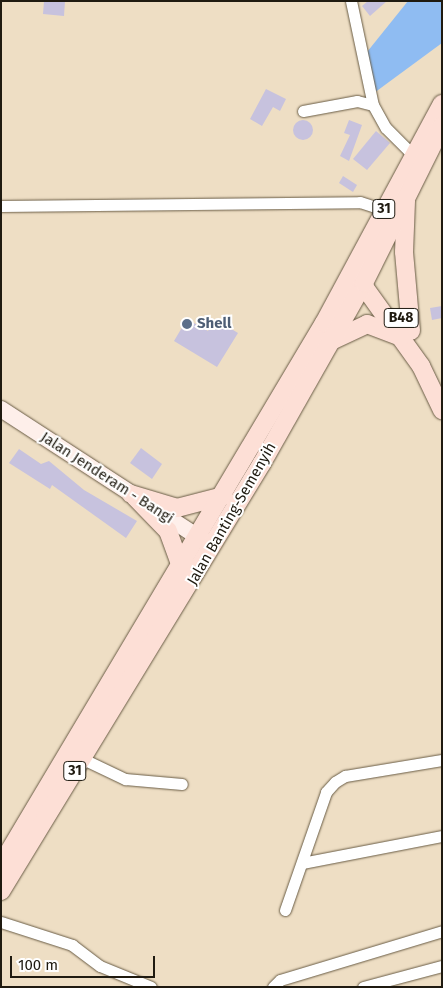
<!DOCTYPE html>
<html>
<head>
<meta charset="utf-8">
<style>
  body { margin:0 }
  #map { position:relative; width:443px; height:988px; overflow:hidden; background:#eedec4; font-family:"Fira Sans",sans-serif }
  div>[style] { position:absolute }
  .water>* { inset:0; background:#8fbcf2 }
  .building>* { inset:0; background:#c7c2de }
  .round { border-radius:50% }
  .roads { filter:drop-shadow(0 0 1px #695c45) drop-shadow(0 0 1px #695c45) }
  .minor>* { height:11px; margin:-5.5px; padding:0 5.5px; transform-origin:5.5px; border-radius:5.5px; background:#fff }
  .secondary>* { height:16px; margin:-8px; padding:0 8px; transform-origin:8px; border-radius:8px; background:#feefea }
  .primary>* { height:18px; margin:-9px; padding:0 9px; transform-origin:9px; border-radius:9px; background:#fddfd6 }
  .dots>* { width:14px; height:14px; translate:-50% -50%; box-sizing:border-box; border:2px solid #fff; border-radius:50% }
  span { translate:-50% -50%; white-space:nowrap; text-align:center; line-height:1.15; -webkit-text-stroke:4px #fff; paint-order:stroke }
  .shield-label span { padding:1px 4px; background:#fff; border:1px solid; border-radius:4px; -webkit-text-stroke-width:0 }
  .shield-label { font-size:14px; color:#1f1a10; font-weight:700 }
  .service-label { font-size:15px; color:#4e5e75; font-weight:700 }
  .left { translate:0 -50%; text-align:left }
  .street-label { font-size:15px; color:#1f1a10 }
  .frame { position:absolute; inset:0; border:2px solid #1f1a10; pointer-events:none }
  .scale { position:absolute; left:10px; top:956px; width:145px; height:22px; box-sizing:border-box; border:2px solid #1f1a10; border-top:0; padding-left:6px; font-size:15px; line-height:18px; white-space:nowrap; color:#1f1a10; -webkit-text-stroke:4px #fff; paint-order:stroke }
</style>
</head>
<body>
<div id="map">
  <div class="water">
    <div style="clip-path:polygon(408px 1px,442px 1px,442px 43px,374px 93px,363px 57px)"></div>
  </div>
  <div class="building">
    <div style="clip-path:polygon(44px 1px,65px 1px,64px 16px,43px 14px)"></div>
    <div style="clip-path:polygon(368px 1px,387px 1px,370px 16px,362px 6px)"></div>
    <div style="clip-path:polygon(266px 89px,286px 99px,280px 111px,273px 107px,262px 126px,250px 119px)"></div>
    <div class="round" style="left:293px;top:120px;width:20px;height:20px"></div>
    <div style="clip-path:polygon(349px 120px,362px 125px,349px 161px,340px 156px,350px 135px,344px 133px)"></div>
    <div style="clip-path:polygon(376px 131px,390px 143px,367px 170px,353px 159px)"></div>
    <div style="clip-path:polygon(343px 176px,357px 185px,353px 192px,339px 183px)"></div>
    <div style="clip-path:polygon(442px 306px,442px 318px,432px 320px,430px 308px)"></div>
    <div style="clip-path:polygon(187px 319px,208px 331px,215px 319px,238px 333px,217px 367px,174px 341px)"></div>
    <div style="clip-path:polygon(141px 448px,162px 464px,152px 479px,130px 463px)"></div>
    <div style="clip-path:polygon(19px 449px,41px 464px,49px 461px,84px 490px,137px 521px,126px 538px,52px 485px,50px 489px,9px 463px)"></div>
  </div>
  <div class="roads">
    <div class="minor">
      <div style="left:351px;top:1px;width:106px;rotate:78.1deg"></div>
      <div style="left:373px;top:105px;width:26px;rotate:61deg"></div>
      <div style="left:386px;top:128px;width:38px;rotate:45deg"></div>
      <div style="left:303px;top:111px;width:55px;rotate:-10.5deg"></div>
      <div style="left:357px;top:101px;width:16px;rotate:14deg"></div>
      <div style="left:1px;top:206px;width:359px;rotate:-0.6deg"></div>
      <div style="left:360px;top:202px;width:25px;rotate:18deg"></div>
      <div style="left:83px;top:759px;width:47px;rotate:25.5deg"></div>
      <div style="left:125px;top:779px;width:57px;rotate:5deg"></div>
      <div style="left:302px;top:863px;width:143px;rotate:-10.9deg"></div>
      <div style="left:285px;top:910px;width:125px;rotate:-70.8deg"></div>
      <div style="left:326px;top:792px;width:13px;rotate:-48deg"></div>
      <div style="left:335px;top:782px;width:12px;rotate:-31deg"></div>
      <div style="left:345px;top:776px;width:98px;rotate:-9.4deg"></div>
      <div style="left:1px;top:922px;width:75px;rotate:17.9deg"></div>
      <div style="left:72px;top:945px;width:35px;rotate:37deg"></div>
      <div style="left:100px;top:966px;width:55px;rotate:22.4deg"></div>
      <div style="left:273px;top:987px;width:10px;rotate:-45deg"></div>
      <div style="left:280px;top:980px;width:169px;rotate:-16.8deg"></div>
      <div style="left:363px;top:987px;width:82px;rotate:-14.9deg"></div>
    </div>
    <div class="secondary">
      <div style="left:1px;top:409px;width:246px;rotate:33deg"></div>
    </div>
    <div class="primary">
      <div style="left:406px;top:201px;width:51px;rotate:92.2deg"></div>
      <div style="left:404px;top:252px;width:79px;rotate:84.9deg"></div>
      <div style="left:362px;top:274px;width:14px;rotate:78deg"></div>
      <div style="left:365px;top:288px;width:96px;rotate:54.3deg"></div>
      <div style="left:421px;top:366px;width:49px;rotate:64.5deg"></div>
      <div style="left:331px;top:341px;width:40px;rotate:-25deg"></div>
      <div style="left:367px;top:324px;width:36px;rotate:21deg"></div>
      <div style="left:131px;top:494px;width:48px;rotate:16.9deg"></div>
      <div style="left:177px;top:508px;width:48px;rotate:-14.6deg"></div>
      <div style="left:135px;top:497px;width:47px;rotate:45.9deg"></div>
      <div style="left:168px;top:531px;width:38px;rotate:70deg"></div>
      <div style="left:1px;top:865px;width:631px;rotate:-59.21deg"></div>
      <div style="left:324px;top:323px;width:249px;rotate:-61.7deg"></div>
      <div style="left:1px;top:891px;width:501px;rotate:-58.62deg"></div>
      <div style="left:262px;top:463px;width:207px;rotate:-60.5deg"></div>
      <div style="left:364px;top:283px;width:175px;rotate:-63.6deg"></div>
    </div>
  </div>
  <div class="dots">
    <div style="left:187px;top:324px;background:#5c6f8a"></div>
  </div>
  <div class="shield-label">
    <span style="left:384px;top:209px">31</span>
    <span style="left:401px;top:318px">B48</span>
    <span style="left:75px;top:771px">31</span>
  </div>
  <div class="service-label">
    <span class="left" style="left:197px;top:324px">Shell</span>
  </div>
  <div class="street-label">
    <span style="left:107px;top:478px;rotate:33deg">Jalan Jenderam - Bangi</span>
    <span style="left:232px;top:514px;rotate:-60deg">Jalan Banting-Semenyih</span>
  </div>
  <div class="frame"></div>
  <div class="scale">100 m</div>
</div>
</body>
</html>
